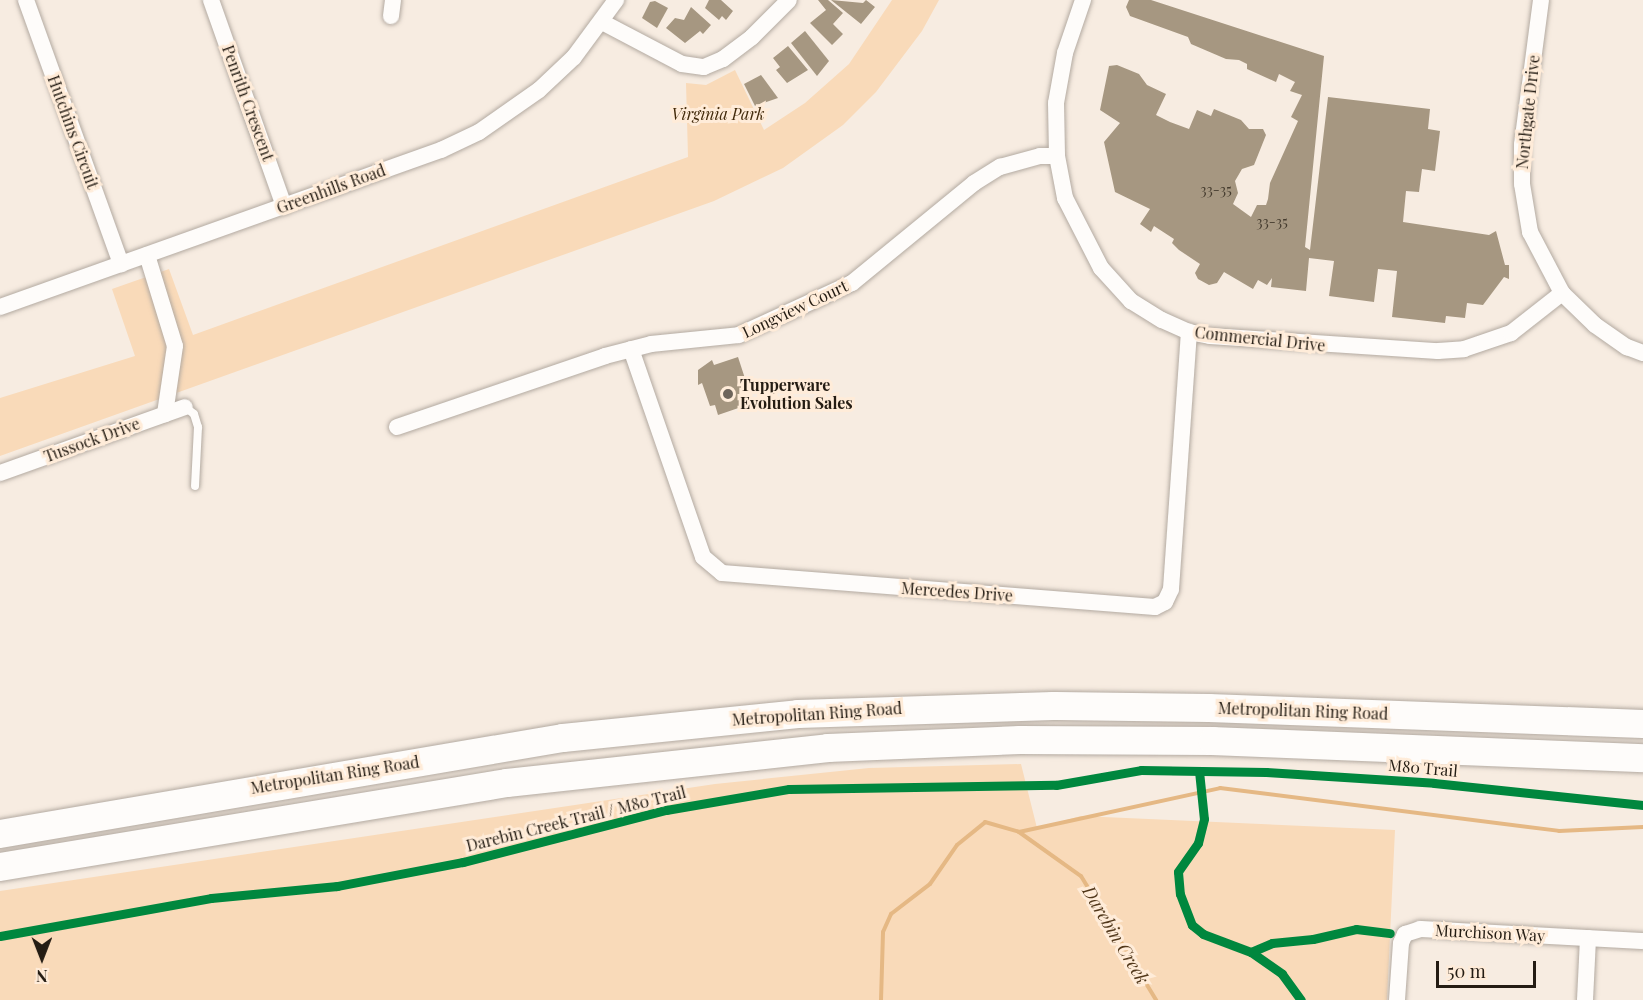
<!DOCTYPE html>
<html>
<head>
<meta charset="utf-8">
<style>
  body { margin:0 }
  #map { position:relative; width:1643px; height:1000px; overflow:hidden; background:#f7ece1; font-family:"Playfair Display",serif }
  div>[style] { position:absolute }
  .green>* { inset:0; background:#f9dab9 }
  .stream>* { height:4px; margin:-2px; padding:0 2px; transform-origin:2px; border-radius:2px; background:#e5b884 }
  .building>* { inset:0; background:#a69781 }
  .roads { filter:drop-shadow(0 0 2px #b3aaa1) drop-shadow(0 0 2px #b3aaa1) }
  .service>* { height:8px; margin:-4px; padding:0 4px; transform-origin:4px; border-radius:4px; background:#fefcfa }
  .minor>* { height:16px; margin:-8px; padding:0 8px; transform-origin:8px; border-radius:8px; background:#fefcfa }
  .motorway>* { height:28px; margin:-14px; padding:0 14px; transform-origin:14px; border-radius:14px; background:#fefcfa }
  .cycleway>* { height:9px; margin:-4.5px; padding:0 4.5px; transform-origin:4.5px; border-radius:4.5px; background:#00873e }
  .dots>* { width:16px; height:16px; translate:-50% -50%; box-sizing:border-box; border:3px solid #ffecd9; border-radius:50% }
  span { translate:-50% -50%; white-space:nowrap; text-align:center; line-height:1.15; -webkit-text-stroke:6px #ffecd9; paint-order:stroke }
  .number-label { font-size:14px; color:#443b2e }
  .number-label span { -webkit-text-stroke-width:0 }
  .street-label { font-size:16px; color:#241c13 }
  .park-label { font-size:16px; color:#41290a; font-style:italic }
  .poi-label { font-size:16px; color:#241c13; font-weight:700 }
  .left { translate:0 -50%; text-align:left }
  .water-label { font-size:18px; color:#52381b; font-style:italic }
  .north { position:absolute; left:12px; top:928px; width:60px; height:60px; -webkit-text-stroke:4px #ffecd9; paint-order:stroke; rotate:180deg; font-size:16px; font-weight:700; line-height:24px; text-align:center; color:#241c13 }
  .north::after { content:''; display:block; margin:auto; width:21px; height:27px; background:#241c13; clip-path:polygon(50% 0,100% 100%,50% 72%,0 100%) }
  .scale { position:absolute; left:1436px; top:961px; width:100px; height:27px; box-sizing:border-box; border:3px solid #241c13; border-top:0; padding-left:8px; font-size:18px; line-height:21px; white-space:nowrap; color:#241c13; -webkit-text-stroke:4px #ffecd9; paint-order:stroke }
</style>
</head>
<body>
<div id="map">
  <div class="green">
    <div style="clip-path:polygon(892px 0,939px 0,922px 31px,876px 92px,843px 125px,783px 168px,714px 201px,0 456px,0 398px,135px 356px,112px 289px,169px 269px,193px 335px,688px 157px,686px 83px,706px 85px,735px 70px,764px 130px,805px 103px,849px 64px)"></div>
    <div style="clip-path:polygon(1021px 764px,1037px 828px,1081px 816px,1395px 830px,1387px 1000px,0 1000px,0 891px,715px 784px,869px 768px)"></div>
  </div>
  <div class="stream">
    <div style="left:1019px;top:832px;width:206px;rotate:-12.3deg"></div>
    <div style="left:1220px;top:788px;width:342px;rotate:7.2deg"></div>
    <div style="left:1559px;top:831px;width:84px;rotate:-2.7deg"></div>
    <div style="left:881px;top:1000px;width:68px;rotate:-88.3deg"></div>
    <div style="left:883px;top:932px;width:20px;rotate:-66deg"></div>
    <div style="left:891px;top:914px;width:49px;rotate:-37.6deg"></div>
    <div style="left:930px;top:884px;width:47px;rotate:-55.3deg"></div>
    <div style="left:957px;top:845px;width:36px;rotate:-39deg"></div>
    <div style="left:985px;top:822px;width:35px;rotate:16deg"></div>
    <div style="left:1019px;top:832px;width:76px;rotate:35.4deg"></div>
    <div style="left:1081px;top:876px;width:145px;rotate:58.8deg"></div>
  </div>
  <div class="building">
    <div style="clip-path:polygon(709px 0,721px 0,733px 11px,726px 20px,722px 16px,719px 20px,705px 8px)"></div>
    <div style="clip-path:polygon(818px 0,828px 0,843px 13px,833px 24px,843px 34px,832px 45px,810px 23px,826px 10px)"></div>
    <div style="clip-path:polygon(831px 0,863px 3px,866px 0,875px 7px,861px 24px)"></div>
    <div style="clip-path:polygon(1129px 0,1151px 0,1324px 56px,1305px 247px,1310px 250px,1328px 97px,1430px 109px,1428px 129px,1440px 131px,1435px 171px,1422px 169px,1419px 192px,1406px 191px,1403px 222px,1489px 235px,1496px 231px,1505px 265px,1509px 265px,1509px 279px,1504px 277px,1483px 305px,1467px 303px,1465px 318px,1446px 316px,1445px 323px,1392px 317px,1397px 271px,1378px 269px,1374px 302px,1329px 296px,1334px 261px,1309px 258px,1306px 291px,1271px 287px,1272px 278px,1267px 285px,1258px 280px,1253px 289px,1224px 272px,1217px 283px,1209px 285px,1198px 279px,1195px 273px,1200px 264px,1179px 250px,1172px 243px,1174px 239px,1154px 226px,1151px 232px,1140px 224px,1150px 209px,1115px 192px,1104px 142px,1120px 123px,1100px 110px,1109px 66px,1117px 65px,1139px 74px,1147px 85px,1166px 94px,1156px 115px,1170px 122px,1189px 129px,1197px 110px,1211px 116px,1214px 109px,1241px 120px,1249px 129px,1263px 129px,1266px 135px,1254px 165px,1242px 169px,1235px 181px,1238px 193px,1233px 204px,1251px 217px,1257px 205px,1266px 205px,1268px 199px,1270px 183px,1298px 121px,1291px 117px,1302px 95px,1290px 91px,1295px 82px,1279px 74px,1276px 82px,1247px 69px,1247px 64px,1239px 60px,1226px 59px,1191px 44px,1188px 37px,1130px 16px,1126px 7px)"></div>
    <div style="clip-path:polygon(655px 1px,668px 8px,657px 28px,642px 18px,650px 2px)"></div>
    <div style="clip-path:polygon(691px 7px,711px 25px,703px 34px,700px 31px,685px 43px,666px 28px,675px 18px,684px 20px)"></div>
    <div style="clip-path:polygon(805px 31px,829px 61px,817px 76px,791px 43px)"></div>
    <div style="clip-path:polygon(788px 46px,808px 70px,787px 83px,776px 70px,780px 67px,773px 58px)"></div>
    <div style="clip-path:polygon(761px 75px,778px 98px,755px 106px,744px 84px)"></div>
    <div style="clip-path:polygon(738px 357px,753px 403px,718px 415px,715px 405px,710px 406px,702px 383px,698px 385px,698px 370px,712px 360px,714px 365px)"></div>
  </div>
  <div class="roads">
    <div class="service">
      <div style="left:185px;top:407px;width:11px;rotate:38deg"></div>
      <div style="left:194px;top:414px;width:14px;rotate:73deg"></div>
      <div style="left:198px;top:427px;width:59px;rotate:92.9deg"></div>
    </div>
    <div class="minor">
      <div style="left:26px;top:0;width:281px;rotate:70.2deg"></div>
      <div style="left:211px;top:0;width:219px;rotate:70.5deg"></div>
      <div style="left:1083px;top:0;width:56px;rotate:108.8deg"></div>
      <div style="left:1065px;top:53px;width:51px;rotate:100.2deg"></div>
      <div style="left:1056px;top:103px;width:53px;rotate:88.9deg"></div>
      <div style="left:1057px;top:156px;width:43px;rotate:79.2deg"></div>
      <div style="left:1065px;top:198px;width:79px;rotate:62.8deg"></div>
      <div style="left:1101px;top:268px;width:45px;rotate:47.7deg"></div>
      <div style="left:1131px;top:301px;width:36px;rotate:32deg"></div>
      <div style="left:1162px;top:320px;width:30px;rotate:24deg"></div>
      <div style="left:1189px;top:332px;width:21px;rotate:11deg"></div>
      <div style="left:1210px;top:336px;width:228px;rotate:3.8deg"></div>
      <div style="left:1438px;top:351px;width:26px;rotate:-4deg"></div>
      <div style="left:1464px;top:349px;width:50px;rotate:-18.8deg"></div>
      <div style="left:1511px;top:333px;width:65px;rotate:-38.1deg"></div>
      <div style="left:1541px;top:0;width:146px;rotate:97.5deg"></div>
      <div style="left:1522px;top:145px;width:39px;rotate:90deg"></div>
      <div style="left:1522px;top:184px;width:49px;rotate:80.5deg"></div>
      <div style="left:1530px;top:232px;width:69px;rotate:62.3deg"></div>
      <div style="left:1562px;top:293px;width:46px;rotate:44.1deg"></div>
      <div style="left:1595px;top:325px;width:39px;rotate:35deg"></div>
      <div style="left:1627px;top:347px;width:17px;rotate:21deg"></div>
      <div style="left:391px;top:16px;width:16px;rotate:-83deg"></div>
      <div style="left:602px;top:22px;width:90px;rotate:27.7deg"></div>
      <div style="left:682px;top:64px;width:22px;rotate:8deg"></div>
      <div style="left:704px;top:67px;width:21px;rotate:-23deg"></div>
      <div style="left:723px;top:59px;width:36px;rotate:-37deg"></div>
      <div style="left:752px;top:37px;width:52px;rotate:-45deg"></div>
      <div style="left:147px;top:255px;width:95px;rotate:72.9deg"></div>
      <div style="left:175px;top:346px;width:69px;rotate:98.4deg"></div>
      <div style="left:0;top:307px;width:468px;rotate:-19.6deg"></div>
      <div style="left:441px;top:150px;width:42px;rotate:-25.3deg"></div>
      <div style="left:479px;top:132px;width:73px;rotate:-35deg"></div>
      <div style="left:539px;top:90px;width:48px;rotate:-43.3deg"></div>
      <div style="left:574px;top:57px;width:71px;rotate:-53.6deg"></div>
      <div style="left:631px;top:349px;width:220px;rotate:70.9deg"></div>
      <div style="left:703px;top:557px;width:25px;rotate:40deg"></div>
      <div style="left:722px;top:573px;width:434px;rotate:4.5deg"></div>
      <div style="left:1155px;top:607px;width:11px;rotate:-27deg"></div>
      <div style="left:1165px;top:602px;width:14px;rotate:-65deg"></div>
      <div style="left:1171px;top:589px;width:258px;rotate:-86deg"></div>
      <div style="left:397px;top:427px;width:220px;rotate:-18.8deg"></div>
      <div style="left:605px;top:356px;width:48px;rotate:-14.6deg"></div>
      <div style="left:651px;top:344px;width:88px;rotate:-5.8deg"></div>
      <div style="left:739px;top:335px;width:124px;rotate:-24.7deg"></div>
      <div style="left:852px;top:283px;width:158px;rotate:-39.3deg"></div>
      <div style="left:974px;top:183px;width:31px;rotate:-32deg"></div>
      <div style="left:1000px;top:167px;width:41px;rotate:-15.4deg"></div>
      <div style="left:1040px;top:156px;width:17px"></div>
      <div style="left:0;top:473px;width:196px;rotate:-19.6deg"></div>
      <div style="left:1397px;top:1000px;width:57px;rotate:-86deg"></div>
      <div style="left:1401px;top:943px;width:10px;rotate:-66deg"></div>
      <div style="left:1405px;top:934px;width:16px;rotate:-18deg"></div>
      <div style="left:1420px;top:929px;width:223px;rotate:3.1deg"></div>
      <div style="left:1585px;top:1000px;width:62px;rotate:-87.2deg"></div>
    </div>
    <div class="motorway">
      <div style="left:0;top:834px;width:571px;rotate:-9.68deg"></div>
      <div style="left:563px;top:738px;width:236px;rotate:-5.8deg"></div>
      <div style="left:798px;top:714px;width:255px;rotate:-1.8deg"></div>
      <div style="left:1053px;top:706px;width:156px;rotate:0.7deg"></div>
      <div style="left:1209px;top:708px;width:434px;rotate:2.1deg"></div>
      <div style="left:0;top:867px;width:514px;rotate:-9.41deg"></div>
      <div style="left:507px;top:783px;width:323px;rotate:-6.2deg"></div>
      <div style="left:828px;top:748px;width:192px;rotate:-2.4deg"></div>
      <div style="left:1020px;top:740px;width:193px;rotate:0.3deg"></div>
      <div style="left:1213px;top:741px;width:430px;rotate:2.3deg"></div>
    </div>
  </div>
  <div class="cycleway">
    <div style="left:1199px;top:771px;width:48px;rotate:84.1deg"></div>
    <div style="left:1204px;top:819px;width:25px;rotate:104deg"></div>
    <div style="left:1198px;top:843px;width:35px;rotate:125deg"></div>
    <div style="left:1178px;top:872px;width:22px;rotate:85deg"></div>
    <div style="left:1180px;top:894px;width:33px;rotate:69deg"></div>
    <div style="left:1192px;top:925px;width:14px;rotate:39deg"></div>
    <div style="left:1203px;top:934px;width:51px;rotate:20.6deg"></div>
    <div style="left:1251px;top:952px;width:38px;rotate:35deg"></div>
    <div style="left:1282px;top:974px;width:32px;rotate:54deg"></div>
    <div style="left:0;top:936px;width:214px;rotate:-10.2deg"></div>
    <div style="left:211px;top:898px;width:127px;rotate:-5.4deg"></div>
    <div style="left:337px;top:886px;width:128px;rotate:-10.8deg"></div>
    <div style="left:463px;top:862px;width:210px;rotate:-14.4deg"></div>
    <div style="left:666px;top:810px;width:125px;rotate:-9.7deg"></div>
    <div style="left:789px;top:789px;width:267px;rotate:-0.9deg"></div>
    <div style="left:1056px;top:785px;width:86px;rotate:-10deg"></div>
    <div style="left:1141px;top:770px;width:125px;rotate:0.9deg"></div>
    <div style="left:1266px;top:772px;width:168px;rotate:3.7deg"></div>
    <div style="left:1434px;top:783px;width:210px;rotate:6deg"></div>
    <div style="left:1251px;top:952px;width:23px;rotate:-23deg"></div>
    <div style="left:1272px;top:943px;width:41px;rotate:-5.6deg"></div>
    <div style="left:1313px;top:939px;width:44px;rotate:-13.1deg"></div>
    <div style="left:1356px;top:929px;width:34px;rotate:7deg"></div>
  </div>
  <div class="dots">
    <div style="left:728px;top:394px;background:#6e655b"></div>
  </div>
  <div class="number-label">
    <span style="left:1216px;top:190px">33-35</span>
    <span style="left:1272px;top:222px">33-35</span>
  </div>
  <div class="street-label">
    <span style="left:248px;top:103px;rotate:70deg">Penrith Crescent</span>
    <span style="left:1528px;top:112px;rotate:-84deg">Northgate Drive</span>
    <span style="left:73px;top:132px;rotate:70deg">Hutchins Circuit</span>
    <span style="left:331px;top:189px;rotate:-20deg">Greenhills Road</span>
    <span style="left:795px;top:309px;rotate:-25deg">Longview Court</span>
    <span style="left:1260px;top:339px;rotate:6deg">Commercial Drive</span>
    <span style="left:92px;top:440px;rotate:-20deg">Tussock Drive</span>
    <span style="left:957px;top:592px;rotate:4deg">Mercedes Drive</span>
    <span style="left:1303px;top:711px;rotate:2deg">Metropolitan Ring Road</span>
    <span style="left:817px;top:714px;rotate:-4deg">Metropolitan Ring Road</span>
    <span style="left:1423px;top:768px;rotate:5deg">M80 Trail</span>
    <span style="left:335px;top:775px;rotate:-9deg">Metropolitan Ring Road</span>
    <span style="left:576px;top:819px;rotate:-14deg">Darebin Creek Trail / M80 Trail</span>
    <span style="left:1490px;top:933px;rotate:3deg">Murchison Way</span>
  </div>
  <div class="park-label">
    <span style="left:718px;top:114px">Virginia Park</span>
  </div>
  <div class="poi-label">
    <span class="left" style="left:740px;top:394px">Tupperware<br>Evolution Sales</span>
  </div>
  <div class="water-label">
    <span style="left:1116px;top:935px;rotate:59deg">Darebin Creek</span>
  </div>
  <div class="north">N</div>
  <div class="scale">50 m</div>
</div>
</body>
</html>
